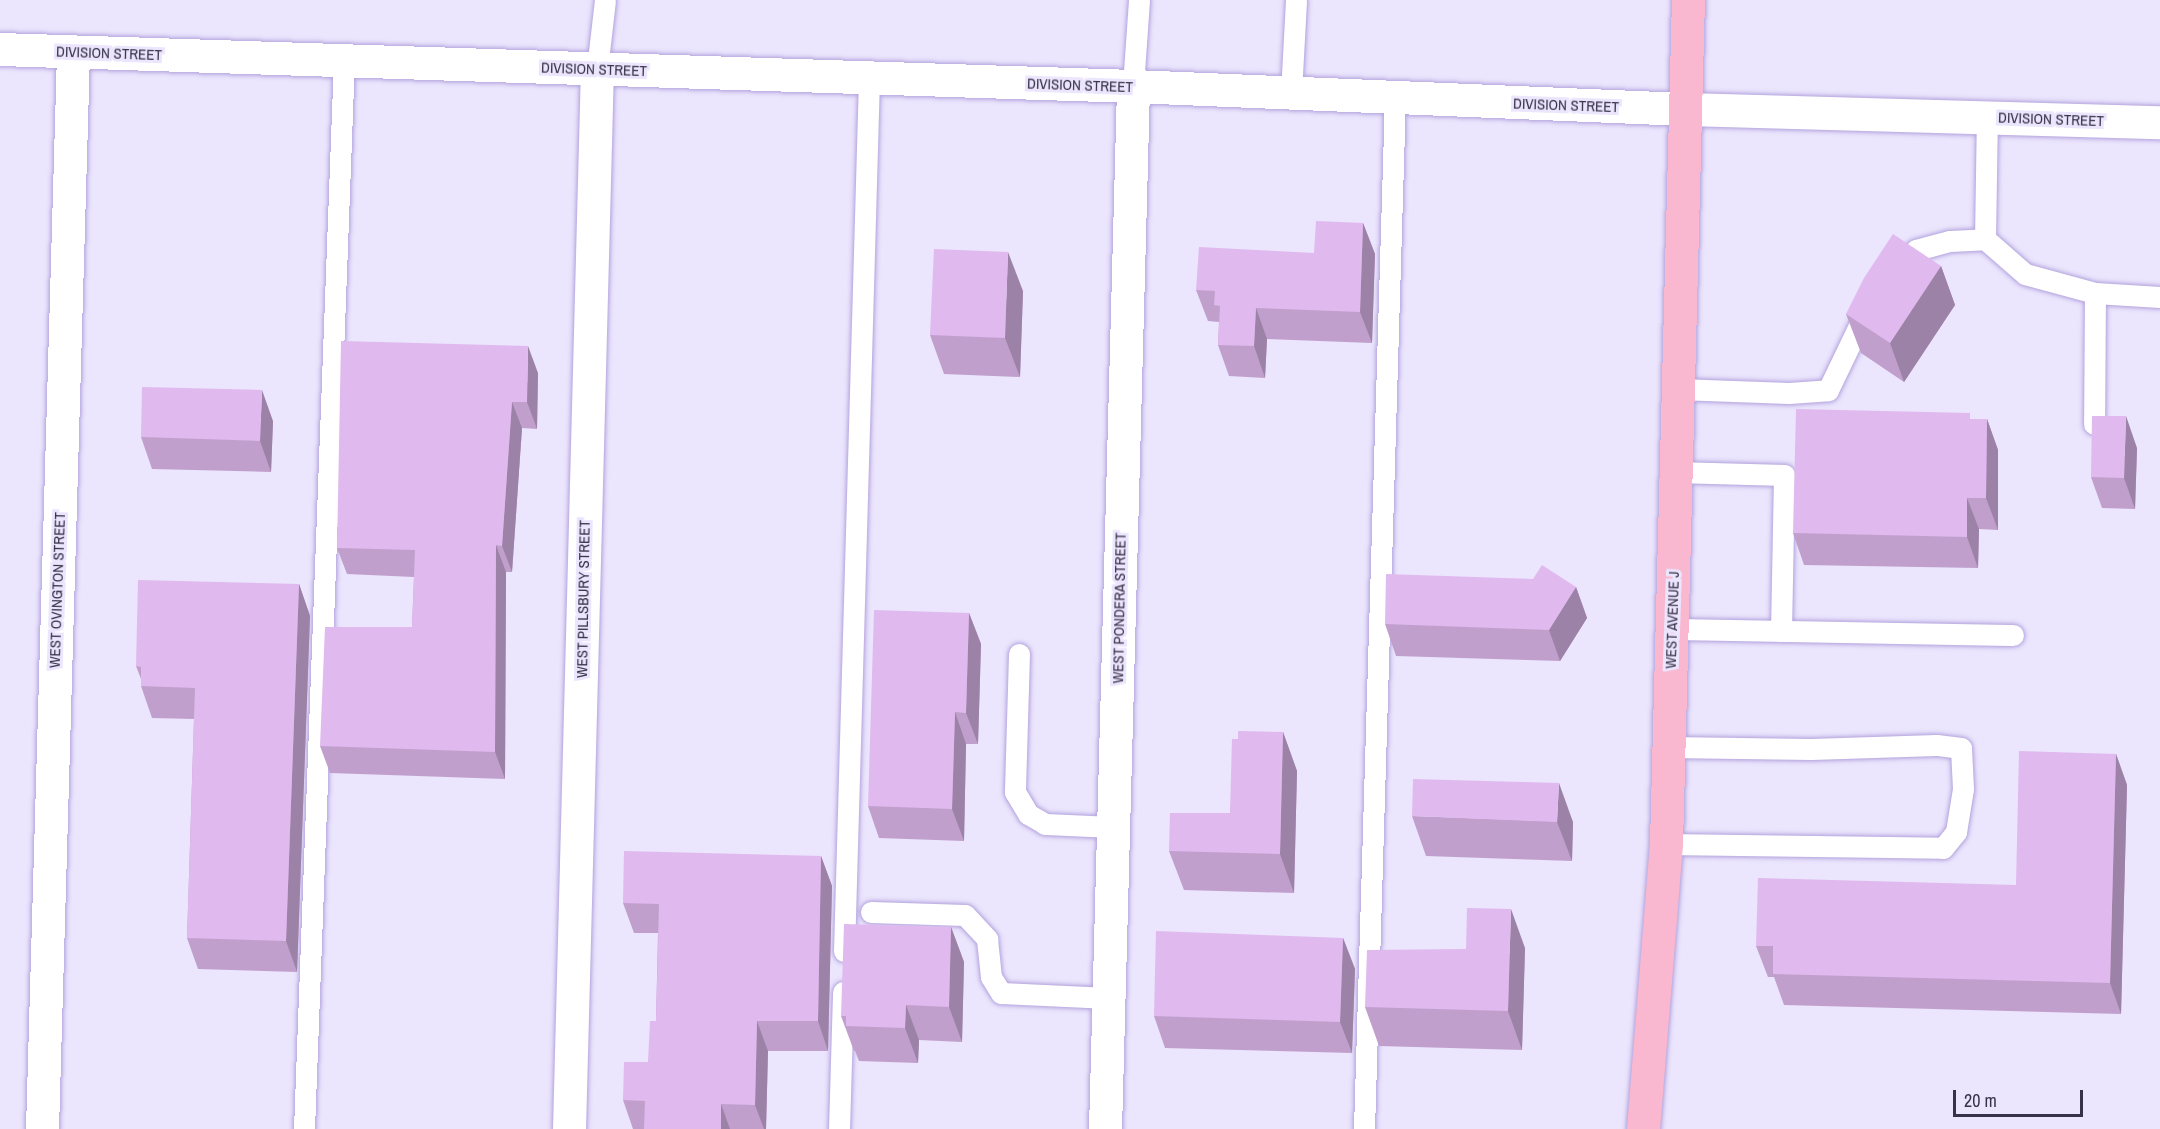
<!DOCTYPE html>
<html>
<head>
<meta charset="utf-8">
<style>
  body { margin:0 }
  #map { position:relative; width:2160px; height:1129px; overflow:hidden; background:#ebe5fd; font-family:"Archivo Narrow",sans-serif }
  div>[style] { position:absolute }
  .roads { filter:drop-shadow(0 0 2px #b3a3dd) drop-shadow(0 0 2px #b3a3dd) }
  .service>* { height:21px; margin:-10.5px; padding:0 10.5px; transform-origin:10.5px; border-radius:10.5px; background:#fff }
  .minor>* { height:33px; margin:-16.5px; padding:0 16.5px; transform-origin:16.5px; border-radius:16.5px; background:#fff }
  .secondary>* { height:33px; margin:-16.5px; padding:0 16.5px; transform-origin:16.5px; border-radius:16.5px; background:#fff }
  .primary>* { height:33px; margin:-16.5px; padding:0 16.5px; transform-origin:16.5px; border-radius:16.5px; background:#f9b8d0 }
  .wall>* { inset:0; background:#c19fcd }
  .shaded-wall>* { inset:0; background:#9d82a7 }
  .building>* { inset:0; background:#e0b9ee }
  span { translate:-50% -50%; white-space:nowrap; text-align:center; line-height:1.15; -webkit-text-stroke:6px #ebe5fd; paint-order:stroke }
  .street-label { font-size:15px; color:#383249 }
  .scale { position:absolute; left:1953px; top:1090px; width:130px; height:27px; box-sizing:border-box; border:3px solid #383249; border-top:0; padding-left:8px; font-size:18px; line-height:21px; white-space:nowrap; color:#383249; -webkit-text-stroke:4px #ebe5fd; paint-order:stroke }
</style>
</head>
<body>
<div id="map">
  <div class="roads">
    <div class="service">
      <div style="left:597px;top:69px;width:69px;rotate:-83.4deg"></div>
      <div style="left:1133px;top:86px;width:86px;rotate:-86deg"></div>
      <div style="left:1291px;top:93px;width:93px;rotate:-86.9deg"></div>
      <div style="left:1985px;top:239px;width:53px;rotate:41.2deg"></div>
      <div style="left:2025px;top:274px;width:73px;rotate:15.2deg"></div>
      <div style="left:2095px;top:293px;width:131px;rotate:90.4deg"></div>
      <div style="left:1895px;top:266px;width:26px;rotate:-37deg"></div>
      <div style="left:1916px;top:250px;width:35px;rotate:-15deg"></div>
      <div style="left:1950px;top:241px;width:35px;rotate:-3deg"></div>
      <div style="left:1985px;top:239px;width:122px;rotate:-89.1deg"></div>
      <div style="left:2095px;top:293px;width:65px;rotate:3.5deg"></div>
      <div style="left:1678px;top:389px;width:111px;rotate:2.1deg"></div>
      <div style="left:1789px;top:393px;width:39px;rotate:-4deg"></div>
      <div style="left:1828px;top:390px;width:90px;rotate:-64.3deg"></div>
      <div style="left:1676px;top:472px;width:108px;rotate:1.6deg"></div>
      <div style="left:1784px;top:475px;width:156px;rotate:91.1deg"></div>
      <div style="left:1672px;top:629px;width:341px;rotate:1deg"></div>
      <div style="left:1019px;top:654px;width:138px;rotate:91.7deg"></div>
      <div style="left:1015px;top:792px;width:26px;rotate:59deg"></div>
      <div style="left:1028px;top:814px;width:20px;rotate:30deg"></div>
      <div style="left:1045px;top:824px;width:68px;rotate:2.5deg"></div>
      <div style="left:1666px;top:844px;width:277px;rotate:0.8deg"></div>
      <div style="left:1943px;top:848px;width:21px;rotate:-51deg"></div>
      <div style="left:1956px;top:832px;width:44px;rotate:-80.8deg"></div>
      <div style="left:1963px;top:789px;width:41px;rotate:-92.8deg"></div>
      <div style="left:1961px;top:748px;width:25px;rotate:-173deg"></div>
      <div style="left:1936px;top:745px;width:125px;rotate:178.2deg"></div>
      <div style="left:1811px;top:749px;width:143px;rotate:-179.2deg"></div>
      <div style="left:871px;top:912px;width:94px;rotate:1.8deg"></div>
      <div style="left:965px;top:915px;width:33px;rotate:47deg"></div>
      <div style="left:987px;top:939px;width:38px;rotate:84deg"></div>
      <div style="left:991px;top:977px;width:19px;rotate:58deg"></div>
      <div style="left:1001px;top:993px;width:108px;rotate:2.7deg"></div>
      <div style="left:844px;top:951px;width:873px;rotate:-88.36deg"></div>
      <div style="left:304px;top:1129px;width:1069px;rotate:-87.86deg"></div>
      <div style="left:839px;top:1129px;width:137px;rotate:-88.3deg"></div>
      <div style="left:1364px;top:1129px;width:1030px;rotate:-88.28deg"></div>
    </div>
    <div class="minor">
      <div style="left:42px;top:1129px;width:1077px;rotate:-88.35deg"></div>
      <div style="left:569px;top:1129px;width:1060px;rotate:-88.49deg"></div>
      <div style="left:1105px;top:1129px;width:1043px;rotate:-88.46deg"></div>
    </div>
    <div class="secondary">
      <div style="left:0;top:49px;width:1134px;rotate:1.87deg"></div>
      <div style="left:1133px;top:86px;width:552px;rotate:2.39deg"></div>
      <div style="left:1685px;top:109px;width:475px;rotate:1.6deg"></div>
    </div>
    <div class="primary">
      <div style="left:1643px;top:1129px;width:286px;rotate:-85.4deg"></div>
      <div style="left:1666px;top:844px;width:844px;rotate:-88.51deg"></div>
    </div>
  </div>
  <div class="wall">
    <div style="clip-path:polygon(1363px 223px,1375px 254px,1372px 343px,1267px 339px,1265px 378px,1229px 376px,1218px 345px,1219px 322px,1208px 321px,1196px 290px,1314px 253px)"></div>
    <div style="clip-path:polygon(1941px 266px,1955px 305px,1904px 382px,1861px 353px,1846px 314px)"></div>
    <div style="clip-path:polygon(1023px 291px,1020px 377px,944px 374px,930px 335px)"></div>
    <div style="clip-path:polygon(538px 373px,537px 429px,522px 428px,512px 572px,506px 572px,505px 779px,330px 773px,320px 746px,412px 627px,414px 577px,347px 574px,337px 548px)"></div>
    <div style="clip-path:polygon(1973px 419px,1987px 419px,1998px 450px,1998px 530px,1979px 529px,1978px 568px,1804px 565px,1793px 533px)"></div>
    <div style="clip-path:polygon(273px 421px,271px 472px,152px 469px,141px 437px)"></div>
    <div style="clip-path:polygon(2137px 448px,2135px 509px,2102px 508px,2091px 477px)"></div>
    <div style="clip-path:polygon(299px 584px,310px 616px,297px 972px,198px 969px,187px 938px,194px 719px,152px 718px,141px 686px,141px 679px,136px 666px)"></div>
    <div style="clip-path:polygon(1576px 587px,1587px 618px,1560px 661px,1396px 656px,1385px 624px)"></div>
    <div style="clip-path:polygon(969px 613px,981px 644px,978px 744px,966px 744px,964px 841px,879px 838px,868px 806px)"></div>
    <div style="clip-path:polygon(1283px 732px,1297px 771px,1294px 893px,1184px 890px,1169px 851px,1230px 813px,1238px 739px)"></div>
    <div style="clip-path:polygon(2116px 754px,2127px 785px,2121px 1014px,1784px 1005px,1774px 977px,1768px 977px,1756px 946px,2016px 885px)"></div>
    <div style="clip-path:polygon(1412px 816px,1573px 822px,1572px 861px,1426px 856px)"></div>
    <div style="clip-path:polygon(821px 856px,832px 886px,828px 1051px,768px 1051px,766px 1129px,633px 1129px,623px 1100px,648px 1062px,656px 1021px,658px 933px,634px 933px,623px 903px)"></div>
    <div style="clip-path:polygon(951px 927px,964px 962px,962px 1042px,919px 1040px,918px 1063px,859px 1061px,855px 1051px,854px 1051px,841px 1016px)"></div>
    <div style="clip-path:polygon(1343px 938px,1355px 969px,1352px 1053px,1165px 1048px,1154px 1016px)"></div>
    <div style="clip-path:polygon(1525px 948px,1522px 1050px,1379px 1046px,1365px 1007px)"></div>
  </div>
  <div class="shaded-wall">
    <div style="clip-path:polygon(1363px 223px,1375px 254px,1372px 343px,1360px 312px)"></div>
    <div style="clip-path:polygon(1008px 252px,1023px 291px,1020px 377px,1005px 338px)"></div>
    <div style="clip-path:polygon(1941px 266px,1955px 305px,1904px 382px,1890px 343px)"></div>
    <div style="clip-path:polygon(1256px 308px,1267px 339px,1265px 378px,1254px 346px)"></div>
    <div style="clip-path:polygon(528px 346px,538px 373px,537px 429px,527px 402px)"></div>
    <div style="clip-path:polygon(262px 390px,273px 421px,271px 472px,260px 441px)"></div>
    <div style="clip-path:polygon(512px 402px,522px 428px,512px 572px,502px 546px)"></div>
    <div style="clip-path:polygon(2126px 416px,2137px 448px,2135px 509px,2124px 478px)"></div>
    <div style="clip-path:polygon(1987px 419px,1998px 450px,1998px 530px,1986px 498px)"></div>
    <div style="clip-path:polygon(1967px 498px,1979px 529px,1978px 568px,1967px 537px)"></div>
    <div style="clip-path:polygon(496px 545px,506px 572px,505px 779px,495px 752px)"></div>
    <div style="clip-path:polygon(299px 584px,310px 616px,297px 972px,286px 941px)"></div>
    <div style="clip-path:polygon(1576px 587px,1587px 618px,1560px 661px,1549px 630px)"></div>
    <div style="clip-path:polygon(969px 613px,981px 644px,978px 744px,966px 713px)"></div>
    <div style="clip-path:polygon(955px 712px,966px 744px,964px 841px,952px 809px)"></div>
    <div style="clip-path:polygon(1283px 732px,1297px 771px,1294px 893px,1280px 854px)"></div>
    <div style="clip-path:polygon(2116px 754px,2127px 785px,2121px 1014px,2110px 983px)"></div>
    <div style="clip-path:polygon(1559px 783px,1573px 822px,1572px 861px,1557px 822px)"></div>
    <div style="clip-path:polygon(821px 856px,832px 886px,828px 1051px,818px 1021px)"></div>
    <div style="clip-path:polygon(1511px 909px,1525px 948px,1522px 1050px,1508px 1011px)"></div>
    <div style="clip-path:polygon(951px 927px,964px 962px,962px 1042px,949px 1007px)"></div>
    <div style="clip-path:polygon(1343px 938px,1355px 969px,1352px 1053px,1340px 1022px)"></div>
    <div style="clip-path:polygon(906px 1005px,919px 1040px,918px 1063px,905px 1028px)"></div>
    <div style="clip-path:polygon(757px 1021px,768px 1051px,766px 1129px,764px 1129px,755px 1105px)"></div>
    <div style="clip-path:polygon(721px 1104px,730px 1129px,721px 1129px)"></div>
  </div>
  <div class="building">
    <div style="clip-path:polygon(1316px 221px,1363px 223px,1360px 312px,1256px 308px,1254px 346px,1218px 345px,1220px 306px,1214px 305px,1215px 291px,1196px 290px,1199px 247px,1314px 253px)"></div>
    <div style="clip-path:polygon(1893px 234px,1941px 266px,1890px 343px,1846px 314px,1864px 278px)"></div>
    <div style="clip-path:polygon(934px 249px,1008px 252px,1005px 338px,930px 335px)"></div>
    <div style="clip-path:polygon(341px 341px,528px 346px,527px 402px,512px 402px,502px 546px,496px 545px,495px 752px,320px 746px,325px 627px,412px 627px,415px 550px,337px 548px)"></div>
    <div style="clip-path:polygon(142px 387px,262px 390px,260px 441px,141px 437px)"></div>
    <div style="clip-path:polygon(1796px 409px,1970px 413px,1970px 419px,1987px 419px,1986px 498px,1967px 498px,1967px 537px,1793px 533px)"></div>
    <div style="clip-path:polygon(2092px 416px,2126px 416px,2124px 478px,2091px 477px)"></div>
    <div style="clip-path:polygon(1542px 565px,1576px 587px,1549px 630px,1385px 624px,1386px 574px,1533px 579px)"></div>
    <div style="clip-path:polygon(138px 580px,299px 584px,286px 941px,187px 938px,195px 688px,141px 686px,141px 667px,136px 666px)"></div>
    <div style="clip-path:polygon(874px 610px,969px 613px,966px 713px,955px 712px,952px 809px,868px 806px)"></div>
    <div style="clip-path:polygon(1238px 731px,1283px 732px,1280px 854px,1169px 851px,1170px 813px,1230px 813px,1232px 739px,1238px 739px)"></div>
    <div style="clip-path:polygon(2019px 751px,2116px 754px,2110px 983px,1773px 974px,1773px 946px,1756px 946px,1758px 878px,2016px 885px)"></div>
    <div style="clip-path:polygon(1413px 779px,1559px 783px,1557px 822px,1412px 816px)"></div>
    <div style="clip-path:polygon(624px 851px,821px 856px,818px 1021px,757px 1021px,755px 1105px,721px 1104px,721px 1129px,644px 1129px,645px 1101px,623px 1100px,624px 1062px,648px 1062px,650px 1021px,656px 1021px,659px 904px,623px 903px)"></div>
    <div style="clip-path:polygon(1467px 908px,1511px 909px,1508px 1011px,1365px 1007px,1367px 950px,1466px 949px)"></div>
    <div style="clip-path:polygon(844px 924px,951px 927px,949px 1007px,906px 1005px,905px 1028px,846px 1026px,846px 1016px,841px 1016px)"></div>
    <div style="clip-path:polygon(1156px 931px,1343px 938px,1340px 1022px,1154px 1016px)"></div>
  </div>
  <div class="street-label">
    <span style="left:109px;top:53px;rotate:2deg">DIVISION STREET</span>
    <span style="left:594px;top:69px;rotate:2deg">DIVISION STREET</span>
    <span style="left:1080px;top:85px;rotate:2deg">DIVISION STREET</span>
    <span style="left:1566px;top:105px;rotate:2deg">DIVISION STREET</span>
    <span style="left:2051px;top:119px;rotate:2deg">DIVISION STREET</span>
    <span style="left:57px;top:590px;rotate:-88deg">WEST OVINGTON STREET</span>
    <span style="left:583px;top:599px;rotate:-89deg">WEST PILLSBURY STREET</span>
    <span style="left:1119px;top:608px;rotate:-89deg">WEST PONDERA STREET</span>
    <span style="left:1672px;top:620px;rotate:-88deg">WEST AVENUE J</span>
  </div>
  <div class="scale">20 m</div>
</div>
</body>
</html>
